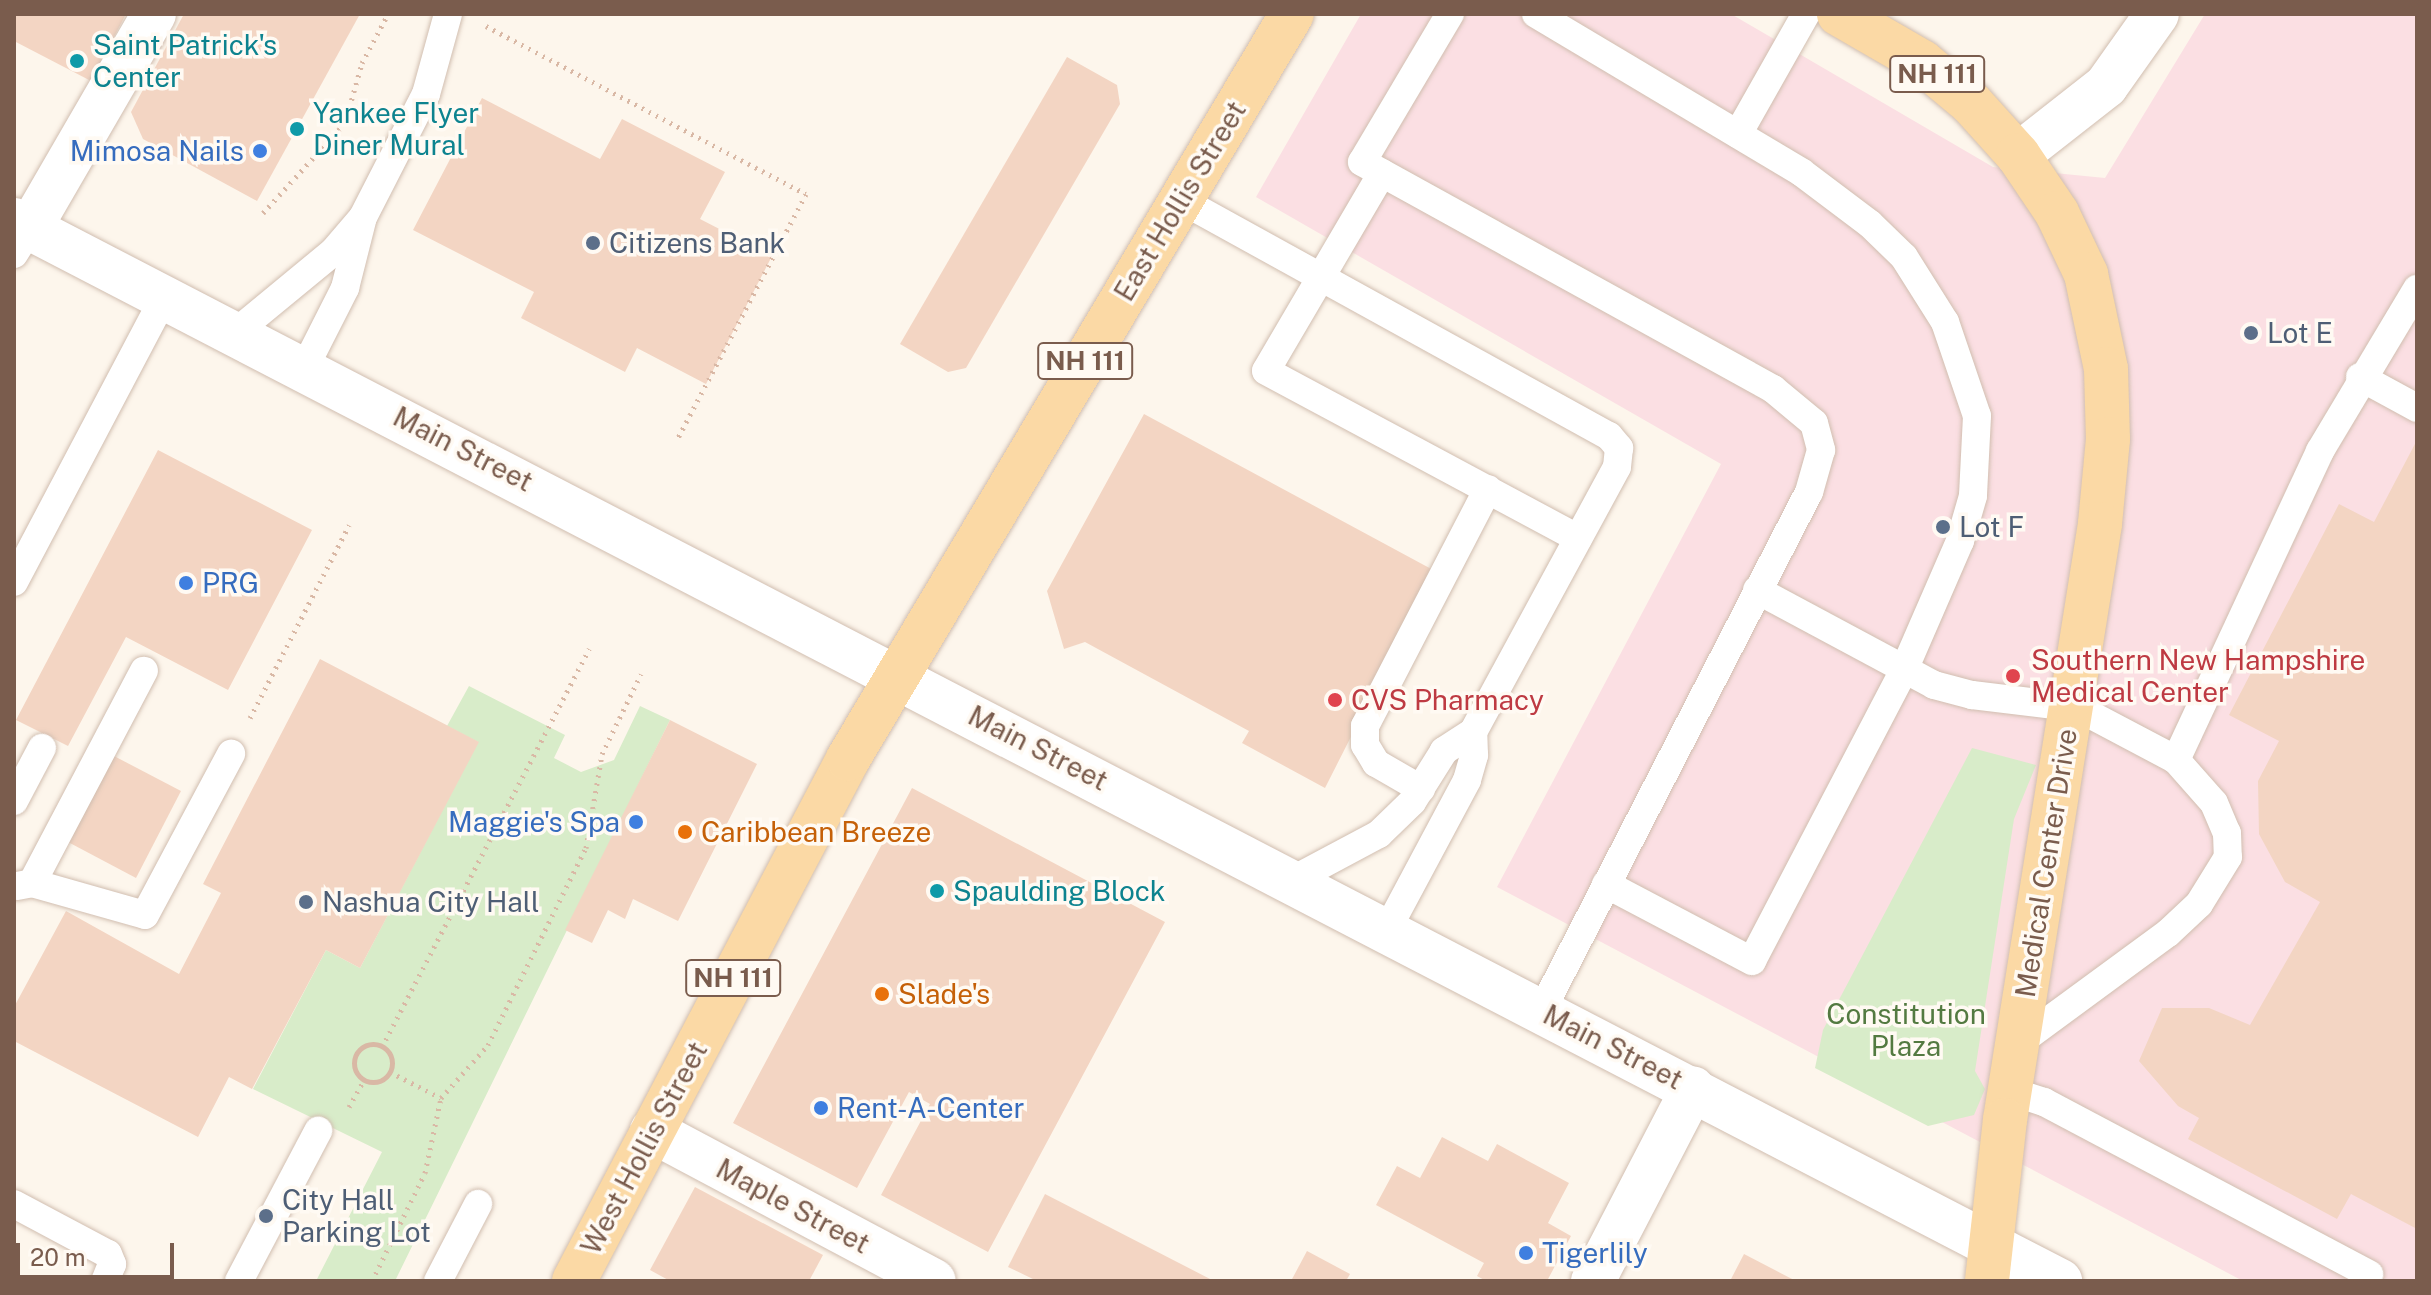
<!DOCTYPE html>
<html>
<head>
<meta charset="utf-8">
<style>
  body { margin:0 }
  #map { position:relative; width:2431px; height:1295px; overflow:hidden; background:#fdf6ec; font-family:"Public Sans",sans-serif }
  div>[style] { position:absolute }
  .medical>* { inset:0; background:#fbdfe3 }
  .green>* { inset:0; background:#d8ecc9 }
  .building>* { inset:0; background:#f3d5c3 }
  .path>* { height:5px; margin-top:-2.5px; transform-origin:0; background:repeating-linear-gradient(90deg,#d9b8a5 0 2px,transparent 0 8px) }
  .path>.ring { margin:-2.5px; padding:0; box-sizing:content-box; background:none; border:5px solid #d9b8a5; border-radius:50% }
  .roads { filter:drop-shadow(0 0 2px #d1beb0) drop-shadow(0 0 2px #d1beb0) }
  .service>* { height:28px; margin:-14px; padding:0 14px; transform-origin:14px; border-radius:14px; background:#fff }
  .minor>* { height:44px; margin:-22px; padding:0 22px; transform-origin:22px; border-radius:22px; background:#fff }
  .secondary>* { height:44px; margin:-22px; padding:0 22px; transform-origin:22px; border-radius:22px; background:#fff }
  .primary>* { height:44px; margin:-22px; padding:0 22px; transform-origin:22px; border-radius:22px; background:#fbd9a5 }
  .dots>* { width:22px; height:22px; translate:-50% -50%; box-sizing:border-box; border:4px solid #fffaf3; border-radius:50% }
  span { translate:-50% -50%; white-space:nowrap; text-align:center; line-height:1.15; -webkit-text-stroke:7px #fffaf3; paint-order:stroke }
  .shield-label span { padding:2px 6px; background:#fffaf3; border:2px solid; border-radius:6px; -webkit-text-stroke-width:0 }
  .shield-label { font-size:26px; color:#7a5c4d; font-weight:700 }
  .culture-label { font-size:28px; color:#0d838f }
  .left { translate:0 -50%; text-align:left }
  .shop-label { font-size:28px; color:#366cbe }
  .right { translate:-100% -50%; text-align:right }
  .street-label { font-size:28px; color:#7a5c4d }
  .service-label { font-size:28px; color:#4e5e75 }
  .health-label { font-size:28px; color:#be3a42 }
  .food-label { font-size:28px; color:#c56008 }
  .park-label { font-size:28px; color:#537a41 }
  .frame { position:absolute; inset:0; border:16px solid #7a5c4d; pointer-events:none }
  .scale { position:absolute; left:16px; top:1243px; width:158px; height:36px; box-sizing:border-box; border:4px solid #7a5c4d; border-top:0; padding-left:10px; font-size:24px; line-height:28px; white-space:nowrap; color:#7a5c4d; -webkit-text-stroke:6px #fffaf3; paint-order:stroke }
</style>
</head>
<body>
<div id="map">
  <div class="medical">
    <div style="clip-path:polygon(1361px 14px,1731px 14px,1993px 167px,2105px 178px,2205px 14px,2417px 14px,2417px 1281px,2243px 1281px,1497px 887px,1721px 464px,1256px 197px)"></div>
  </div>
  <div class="green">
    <div style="clip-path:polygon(469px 686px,565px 735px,554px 758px,581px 772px,614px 760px,640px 706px,670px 720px,395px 1281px,316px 1281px,382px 1152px,253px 1089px,326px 950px,360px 968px,478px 742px,447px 726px)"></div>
    <div style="clip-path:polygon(1972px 748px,2036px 765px,2014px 819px,1975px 1071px,1985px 1089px,1974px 1115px,1928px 1126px,1815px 1068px,1823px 1030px)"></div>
  </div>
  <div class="building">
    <div style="clip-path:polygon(14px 14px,126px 14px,91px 81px,14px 41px)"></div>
    <div style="clip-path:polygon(184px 14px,360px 14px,257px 201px,143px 139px,131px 112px)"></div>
    <div style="clip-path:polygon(1067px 57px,1117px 85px,1120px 104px,966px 368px,948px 372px,900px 344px)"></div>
    <div style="clip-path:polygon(482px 98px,600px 159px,622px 119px,725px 172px,700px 219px,772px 256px,706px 384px,637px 348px,625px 372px,521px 318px,534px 292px,413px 230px)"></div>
    <div style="clip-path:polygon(1144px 414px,1435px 571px,1325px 788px,1242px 743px,1249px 731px,1085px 642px,1064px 649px,1047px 591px)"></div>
    <div style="clip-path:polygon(2417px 440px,2417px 1229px,2351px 1194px,2337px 1219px,2188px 1139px,2199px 1118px,2178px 1106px,2139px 1061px,2162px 1008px,2209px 1008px,2250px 1025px,2320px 902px,2285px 882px,2259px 834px,2258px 781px,2279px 741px,2229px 715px,2339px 504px,2374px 522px)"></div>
    <div style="clip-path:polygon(158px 450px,312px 530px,228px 690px,126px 637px,68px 746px,16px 720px)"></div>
    <div style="clip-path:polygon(320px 659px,479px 742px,360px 968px,326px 950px,252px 1089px,229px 1077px,198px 1137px,14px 1041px,14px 1007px,66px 911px,179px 974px,221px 893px,203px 884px)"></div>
    <div style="clip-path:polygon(670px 720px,757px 764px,678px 921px,633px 899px,625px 919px,608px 910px,592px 943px,565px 930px)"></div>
    <div style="clip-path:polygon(114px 756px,181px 791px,136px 878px,68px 842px)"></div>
    <div style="clip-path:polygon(912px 788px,1165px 922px,988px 1252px,881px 1195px,930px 1104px,909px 1092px,857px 1188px,733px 1123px)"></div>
    <div style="clip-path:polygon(1442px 1137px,1488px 1161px,1497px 1144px,1569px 1183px,1548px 1223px,1571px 1236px,1547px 1281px,1486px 1281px,1477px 1276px,1484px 1263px,1376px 1205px,1397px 1166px,1420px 1178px)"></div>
    <div style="clip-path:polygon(695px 1187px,823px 1255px,809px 1281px,670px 1281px,650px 1270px)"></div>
    <div style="clip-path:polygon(1045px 1194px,1214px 1281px,1037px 1281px,1008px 1267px)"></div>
    <div style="clip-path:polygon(1307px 1251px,1350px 1274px,1346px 1281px,1291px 1281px)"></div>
    <div style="clip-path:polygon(1744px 1254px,1796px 1281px,1730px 1281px)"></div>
  </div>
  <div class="path">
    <div style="left:486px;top:26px;width:361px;rotate:27.7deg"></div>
    <div style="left:806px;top:194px;width:278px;rotate:117.7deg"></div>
    <div style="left:263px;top:213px;width:122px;rotate:-47.7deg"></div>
    <div style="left:345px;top:123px;width:62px;rotate:-74.2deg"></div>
    <div style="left:362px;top:63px;width:55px;rotate:-62deg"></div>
    <div style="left:250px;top:718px;width:217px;rotate:-62.8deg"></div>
    <div class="ring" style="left:354px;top:1044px;width:33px;height:33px"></div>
    <div style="left:382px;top:1047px;width:449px;rotate:-62.5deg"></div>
    <div style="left:390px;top:1072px;width:57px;rotate:27deg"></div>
    <div style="left:349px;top:1107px;width:31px;rotate:-61deg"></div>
    <div style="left:372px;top:1281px;width:120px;rotate:-63.9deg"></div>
    <div style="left:425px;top:1173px;width:77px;rotate:-78deg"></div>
    <div style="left:441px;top:1098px;width:71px;rotate:-48.4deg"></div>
    <div style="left:488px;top:1045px;width:220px;rotate:-63.6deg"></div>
    <div style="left:586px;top:848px;width:95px;rotate:-80.3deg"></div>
    <div style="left:602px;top:754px;width:89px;rotate:-64deg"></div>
  </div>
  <div class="roads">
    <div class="service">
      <div style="left:1450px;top:14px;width:172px;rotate:120.7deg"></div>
      <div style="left:1362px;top:162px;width:470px;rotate:28.9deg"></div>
      <div style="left:1773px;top:389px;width:53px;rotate:39.7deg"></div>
      <div style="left:1814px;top:423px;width:28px;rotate:75deg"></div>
      <div style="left:1821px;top:450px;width:44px;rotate:105.9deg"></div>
      <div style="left:1809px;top:492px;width:583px;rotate:117.27deg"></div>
      <div style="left:1536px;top:14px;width:309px;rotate:30.8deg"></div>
      <div style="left:1801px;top:172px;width:86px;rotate:37deg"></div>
      <div style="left:1870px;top:224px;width:47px;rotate:44.1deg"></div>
      <div style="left:1904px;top:257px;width:77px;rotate:57.8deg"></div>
      <div style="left:1945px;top:322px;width:99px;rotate:71.2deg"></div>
      <div style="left:1977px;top:416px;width:80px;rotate:92.9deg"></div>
      <div style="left:1973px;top:496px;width:47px;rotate:106.1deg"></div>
      <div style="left:1960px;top:541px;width:141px;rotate:113.5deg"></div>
      <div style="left:1904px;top:670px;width:328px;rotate:117.6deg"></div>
      <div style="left:1752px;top:961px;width:165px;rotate:-152.2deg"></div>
      <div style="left:1738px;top:134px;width:138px;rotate:-60.5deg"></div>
      <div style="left:1382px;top:173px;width:229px;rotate:120.4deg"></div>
      <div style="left:1266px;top:371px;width:354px;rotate:28.2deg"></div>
      <div style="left:1181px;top:200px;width:489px;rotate:28.9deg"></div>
      <div style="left:1609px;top:436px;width:16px;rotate:50deg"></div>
      <div style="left:1619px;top:448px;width:19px;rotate:96deg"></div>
      <div style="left:1617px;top:467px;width:302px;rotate:118.5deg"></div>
      <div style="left:1473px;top:732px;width:35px;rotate:147deg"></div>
      <div style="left:1444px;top:751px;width:60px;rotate:122.1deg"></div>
      <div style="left:1412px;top:802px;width:46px;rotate:135.9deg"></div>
      <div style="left:1379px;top:834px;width:98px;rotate:151.9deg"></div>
      <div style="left:14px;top:254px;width:31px;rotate:-58deg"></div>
      <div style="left:236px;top:332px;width:126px;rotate:-39.5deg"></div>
      <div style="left:333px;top:252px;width:46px;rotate:-49.4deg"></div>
      <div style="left:363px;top:217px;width:138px;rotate:-62.9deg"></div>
      <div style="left:426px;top:94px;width:83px;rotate:-74.6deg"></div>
      <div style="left:305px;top:367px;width:89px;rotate:-63.1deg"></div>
      <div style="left:345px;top:288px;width:69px;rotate:-75.8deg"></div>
      <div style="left:2360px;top:377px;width:65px;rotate:28.5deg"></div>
      <div style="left:14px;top:582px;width:322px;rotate:-62.2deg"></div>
      <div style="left:1757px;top:590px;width:201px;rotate:28.2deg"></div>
      <div style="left:1934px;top:685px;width:39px;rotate:15deg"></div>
      <div style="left:1972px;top:695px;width:100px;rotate:6.9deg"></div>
      <div style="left:2071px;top:707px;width:24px;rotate:22deg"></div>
      <div style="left:2093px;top:716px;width:94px;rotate:27.9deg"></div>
      <div style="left:2176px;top:760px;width:57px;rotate:48.5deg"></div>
      <div style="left:2214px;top:803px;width:33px;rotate:67deg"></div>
      <div style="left:2227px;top:833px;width:24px;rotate:88deg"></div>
      <div style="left:2228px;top:857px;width:55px;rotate:121.7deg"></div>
      <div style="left:2199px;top:904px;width:42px;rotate:136.9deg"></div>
      <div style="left:2168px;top:933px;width:186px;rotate:143.7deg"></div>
      <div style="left:2176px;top:760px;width:341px;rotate:-65deg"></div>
      <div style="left:2320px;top:451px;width:189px;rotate:-59.1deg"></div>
      <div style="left:1421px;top:789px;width:52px;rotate:-150deg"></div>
      <div style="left:1376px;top:763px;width:21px;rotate:-121deg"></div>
      <div style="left:1365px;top:745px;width:19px;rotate:-90deg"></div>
      <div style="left:1365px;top:726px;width:267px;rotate:-62.6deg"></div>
      <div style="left:14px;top:801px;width:60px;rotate:-62.2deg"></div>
      <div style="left:32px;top:883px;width:117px;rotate:15.8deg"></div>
      <div style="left:145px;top:915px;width:183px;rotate:-61.9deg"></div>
      <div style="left:17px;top:886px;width:15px;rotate:-11deg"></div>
      <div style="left:32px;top:883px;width:240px;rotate:-62.2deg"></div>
      <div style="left:1387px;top:930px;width:170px;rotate:-61.9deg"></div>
      <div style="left:1467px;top:780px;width:26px;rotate:-74deg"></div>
      <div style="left:1474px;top:755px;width:23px;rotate:-92deg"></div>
      <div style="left:2010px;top:1091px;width:36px;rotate:18deg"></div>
      <div style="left:2044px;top:1102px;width:368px;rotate:27.9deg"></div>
      <div style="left:14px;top:1204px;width:106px;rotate:28deg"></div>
      <div style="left:108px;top:1254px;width:11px;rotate:68deg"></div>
      <div style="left:112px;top:1264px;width:18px;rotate:112deg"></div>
      <div style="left:239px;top:1281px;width:170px;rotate:-62.2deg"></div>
      <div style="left:438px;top:1281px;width:87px;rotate:-62.5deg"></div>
    </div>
    <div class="minor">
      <div style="left:2018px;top:155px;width:112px;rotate:-38.1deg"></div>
      <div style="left:2106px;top:86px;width:88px;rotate:-54.7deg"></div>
      <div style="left:30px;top:228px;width:247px;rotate:-59.9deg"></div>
      <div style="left:652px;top:1131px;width:319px;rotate:28deg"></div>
      <div style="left:1593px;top:1281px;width:217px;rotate:-62.6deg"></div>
    </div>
    <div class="secondary">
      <div style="left:14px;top:220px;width:2305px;rotate:27.41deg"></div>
    </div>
    <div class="primary">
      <div style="left:1839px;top:14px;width:96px;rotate:30deg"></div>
      <div style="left:1922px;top:62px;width:64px;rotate:39.9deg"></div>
      <div style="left:1971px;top:103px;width:70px;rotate:47.9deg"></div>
      <div style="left:2018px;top:155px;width:70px;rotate:56.1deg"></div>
      <div style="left:2057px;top:213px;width:68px;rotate:64.6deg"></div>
      <div style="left:2086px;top:274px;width:97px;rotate:78.1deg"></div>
      <div style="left:2106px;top:369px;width:70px;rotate:88.4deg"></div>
      <div style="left:2108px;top:439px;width:85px;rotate:95.4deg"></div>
      <div style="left:2100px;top:524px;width:604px;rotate:99.06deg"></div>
      <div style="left:2005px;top:1120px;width:162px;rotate:96.4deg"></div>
      <div style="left:574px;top:1281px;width:590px;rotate:-62.3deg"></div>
      <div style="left:848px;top:759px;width:867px;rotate:-59.21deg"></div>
    </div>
  </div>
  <div class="dots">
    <div style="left:77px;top:61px;background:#0f9aa8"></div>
    <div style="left:297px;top:129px;background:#0f9aa8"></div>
    <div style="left:260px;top:151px;background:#3f7fe0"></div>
    <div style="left:593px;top:243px;background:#5c6f8a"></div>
    <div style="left:2251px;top:333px;background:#5c6f8a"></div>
    <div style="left:1943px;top:527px;background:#5c6f8a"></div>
    <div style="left:186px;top:583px;background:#3f7fe0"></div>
    <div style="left:2013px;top:676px;background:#e0444e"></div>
    <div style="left:1335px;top:700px;background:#e0444e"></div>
    <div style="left:636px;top:822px;background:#3f7fe0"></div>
    <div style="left:685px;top:832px;background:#e8710a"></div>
    <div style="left:937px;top:891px;background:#0f9aa8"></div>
    <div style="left:306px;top:902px;background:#5c6f8a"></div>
    <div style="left:882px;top:994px;background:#e8710a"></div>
    <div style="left:821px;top:1108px;background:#3f7fe0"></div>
    <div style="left:266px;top:1216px;background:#5c6f8a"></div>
    <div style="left:1526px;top:1253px;background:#3f7fe0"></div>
  </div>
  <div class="shield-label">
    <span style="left:1937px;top:74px">NH 111</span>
    <span style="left:1085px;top:361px">NH 111</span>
    <span style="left:733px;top:978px">NH 111</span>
  </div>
  <div class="culture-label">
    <span class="left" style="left:93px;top:61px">Saint Patrick's<br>Center</span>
    <span class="left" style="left:313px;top:129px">Yankee Flyer<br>Diner Mural</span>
    <span class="left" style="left:953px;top:891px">Spaulding Block</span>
  </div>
  <div class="shop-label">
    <span class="right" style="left:244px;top:151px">Mimosa Nails</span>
    <span class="left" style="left:202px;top:583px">PRG</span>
    <span class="right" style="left:620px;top:822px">Maggie's Spa</span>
    <span class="left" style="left:837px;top:1108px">Rent-A-Center</span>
    <span class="left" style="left:1542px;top:1253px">Tigerlily</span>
  </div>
  <div class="street-label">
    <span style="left:1180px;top:201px;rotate:-59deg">East Hollis Street</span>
    <span style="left:463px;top:449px;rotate:27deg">Main Street</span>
    <span style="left:1038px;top:748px;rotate:27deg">Main Street</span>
    <span style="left:2046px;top:863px;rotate:-81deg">Medical Center Drive</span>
    <span style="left:1613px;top:1047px;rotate:27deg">Main Street</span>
    <span style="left:644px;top:1148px;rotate:-62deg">West Hollis Street</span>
    <span style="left:793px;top:1206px;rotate:28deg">Maple Street</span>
  </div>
  <div class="service-label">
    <span class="left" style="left:609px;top:243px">Citizens Bank</span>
    <span class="left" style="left:2267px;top:333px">Lot E</span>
    <span class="left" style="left:1959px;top:527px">Lot F</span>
    <span class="left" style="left:322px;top:902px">Nashua City Hall</span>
    <span class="left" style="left:282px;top:1216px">City Hall<br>Parking Lot</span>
  </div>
  <div class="health-label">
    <span class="left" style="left:2031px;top:676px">Southern New Hampshire<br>Medical Center</span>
    <span class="left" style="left:1351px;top:700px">CVS Pharmacy</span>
  </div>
  <div class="food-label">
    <span class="left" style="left:701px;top:832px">Caribbean Breeze</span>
    <span class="left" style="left:898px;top:994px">Slade's</span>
  </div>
  <div class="park-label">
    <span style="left:1906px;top:1030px">Constitution<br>Plaza</span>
  </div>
  <div class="frame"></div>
  <div class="scale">20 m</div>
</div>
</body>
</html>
